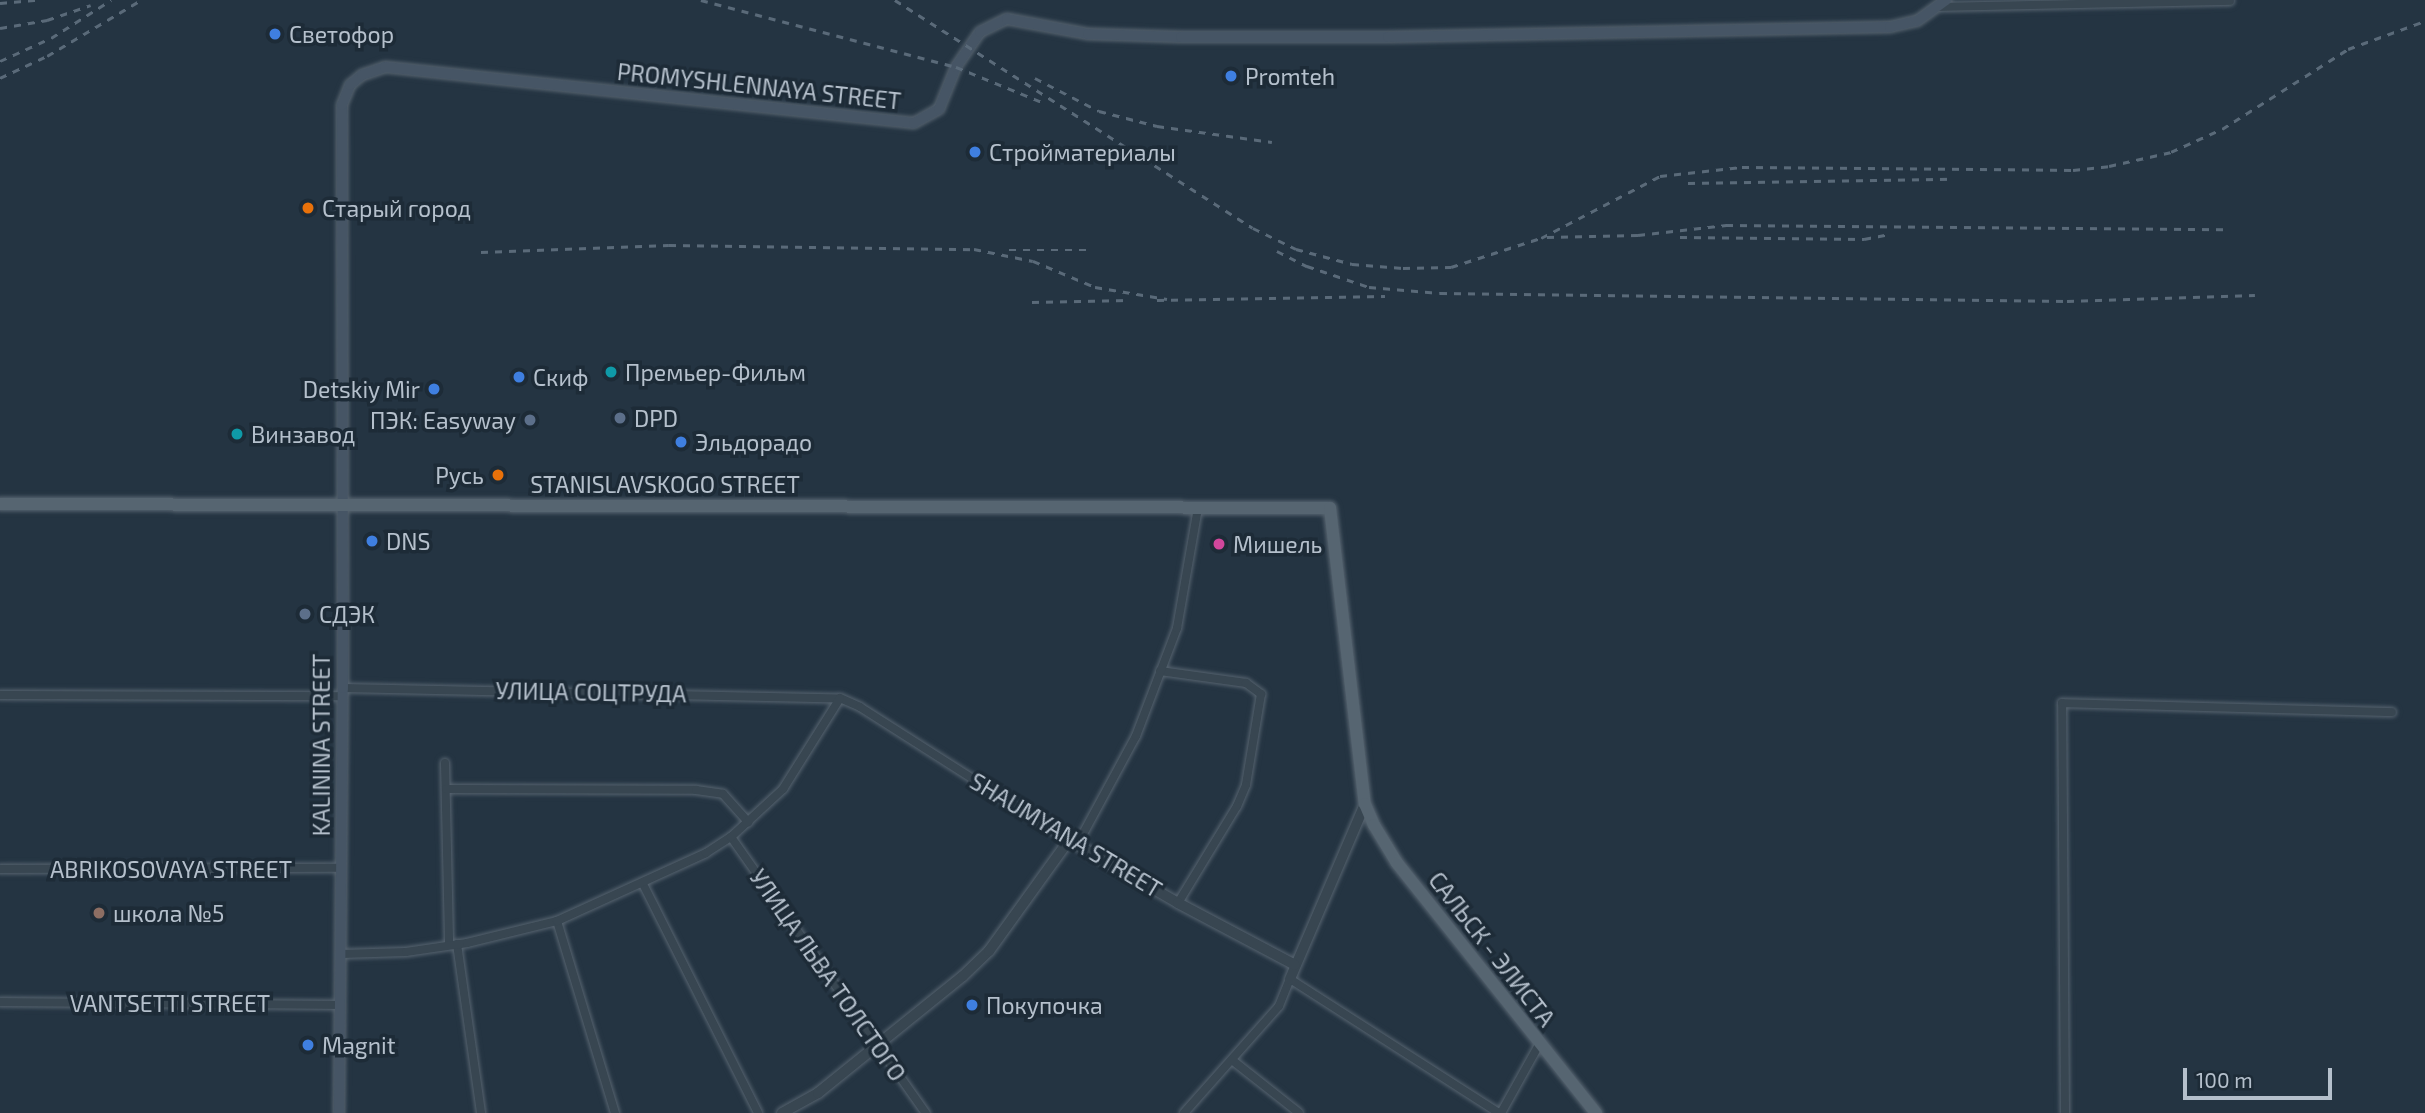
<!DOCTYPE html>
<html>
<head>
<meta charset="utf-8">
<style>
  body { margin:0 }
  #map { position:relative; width:2425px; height:1113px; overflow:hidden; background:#243442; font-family:"Exo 2",sans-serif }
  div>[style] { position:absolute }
  .roads { filter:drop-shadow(0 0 2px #56636f) drop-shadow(0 0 2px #56636f) }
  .minor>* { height:8px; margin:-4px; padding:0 4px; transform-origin:4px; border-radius:4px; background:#384651 }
  .tertiary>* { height:10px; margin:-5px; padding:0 5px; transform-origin:5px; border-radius:5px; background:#384651 }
  .secondary>* { height:10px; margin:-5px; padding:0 5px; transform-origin:5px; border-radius:5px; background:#465565 }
  .primary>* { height:12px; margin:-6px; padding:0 6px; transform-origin:6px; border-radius:6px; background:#566571 }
  .rail>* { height:2.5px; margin-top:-1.25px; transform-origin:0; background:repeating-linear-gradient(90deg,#5a6a79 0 7px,transparent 0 14px) }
  .dots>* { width:19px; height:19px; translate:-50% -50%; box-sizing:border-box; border:4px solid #1d2b37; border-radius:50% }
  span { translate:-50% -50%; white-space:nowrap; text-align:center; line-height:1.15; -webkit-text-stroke:7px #1d2b37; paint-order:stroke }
  .poi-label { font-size:23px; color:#b5c0cc }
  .left { translate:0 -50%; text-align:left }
  .right { translate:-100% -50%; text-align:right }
  .street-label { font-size:23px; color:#b5c0cc }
  .scale { position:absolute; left:2183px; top:1068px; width:149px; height:32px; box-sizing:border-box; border:4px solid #b5c0cc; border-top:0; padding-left:9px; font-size:21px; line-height:24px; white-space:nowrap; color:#b5c0cc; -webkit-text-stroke:5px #1d2b37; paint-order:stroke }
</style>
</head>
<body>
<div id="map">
  <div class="roads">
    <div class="minor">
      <div style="left:1940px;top:7px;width:290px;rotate:-1.2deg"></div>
      <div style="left:1160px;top:671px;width:87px;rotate:7.9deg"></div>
      <div style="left:1246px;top:683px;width:19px;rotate:36deg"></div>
      <div style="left:1261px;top:694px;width:92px;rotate:99.4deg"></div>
      <div style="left:1246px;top:785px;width:23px;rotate:113deg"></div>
      <div style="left:1237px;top:806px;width:114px;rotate:121.3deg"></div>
      <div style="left:343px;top:688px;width:497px;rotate:1.2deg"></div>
      <div style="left:840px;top:698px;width:22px;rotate:24deg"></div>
      <div style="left:860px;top:707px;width:248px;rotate:32.5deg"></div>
      <div style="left:0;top:695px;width:343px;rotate:0.2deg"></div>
      <div style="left:445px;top:763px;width:182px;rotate:88.7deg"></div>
      <div style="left:446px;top:789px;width:250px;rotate:0.2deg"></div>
      <div style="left:696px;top:790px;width:27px;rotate:8deg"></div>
      <div style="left:723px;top:794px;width:38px;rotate:48deg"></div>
      <div style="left:731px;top:837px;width:338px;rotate:54.8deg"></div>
      <div style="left:1077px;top:845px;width:124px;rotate:-61.6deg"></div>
      <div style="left:1136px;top:736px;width:116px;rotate:-69.2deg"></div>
      <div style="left:1177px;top:628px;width:122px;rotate:-80.1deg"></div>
      <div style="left:0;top:869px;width:341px;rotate:-0.2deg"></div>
      <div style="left:643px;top:884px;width:256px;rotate:63.3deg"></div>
      <div style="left:557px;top:921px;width:201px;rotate:73.2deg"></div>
      <div style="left:457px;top:944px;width:171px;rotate:81.9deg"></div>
      <div style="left:341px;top:954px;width:65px;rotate:-1.8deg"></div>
      <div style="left:406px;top:952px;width:62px;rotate:-8.4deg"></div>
      <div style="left:467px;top:943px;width:93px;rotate:-13.7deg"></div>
      <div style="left:557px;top:921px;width:164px;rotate:-24.5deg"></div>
      <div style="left:706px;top:853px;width:30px;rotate:-33deg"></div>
      <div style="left:731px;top:837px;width:71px;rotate:-42.7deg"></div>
      <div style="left:783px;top:789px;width:107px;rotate:-57.9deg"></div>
      <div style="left:0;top:1002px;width:340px;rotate:0.5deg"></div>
      <div style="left:1232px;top:1060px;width:85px;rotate:38.3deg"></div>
      <div style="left:1184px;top:1113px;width:143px;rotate:-48.4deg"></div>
      <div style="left:1279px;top:1006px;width:29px;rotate:-68deg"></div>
      <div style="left:1290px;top:979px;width:248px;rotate:32.7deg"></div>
      <div style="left:1501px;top:1113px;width:80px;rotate:-60.9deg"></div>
      <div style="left:2065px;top:1113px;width:410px;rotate:-90.4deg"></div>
      <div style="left:2062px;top:703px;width:330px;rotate:1.6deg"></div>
    </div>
    <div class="tertiary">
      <div style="left:1290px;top:979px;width:190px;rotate:-66.8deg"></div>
      <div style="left:782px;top:1113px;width:41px;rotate:-29.1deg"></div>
      <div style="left:818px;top:1093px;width:186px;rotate:-38.9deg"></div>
      <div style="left:963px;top:976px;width:36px;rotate:-44deg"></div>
      <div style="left:989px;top:951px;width:137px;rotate:-54.2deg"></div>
      <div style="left:1069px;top:840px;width:126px;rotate:30deg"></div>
      <div style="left:1178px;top:903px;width:132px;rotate:27.9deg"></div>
    </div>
    <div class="secondary">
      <div style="left:339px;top:1113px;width:425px;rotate:-89.5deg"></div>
      <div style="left:343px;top:688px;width:583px;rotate:-90.1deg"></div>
      <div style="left:342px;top:105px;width:22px;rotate:-68deg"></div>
      <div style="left:350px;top:85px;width:16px;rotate:-40deg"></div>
      <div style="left:362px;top:75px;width:24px;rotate:-19deg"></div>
      <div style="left:385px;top:67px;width:532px;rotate:6.04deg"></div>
      <div style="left:914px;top:123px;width:29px;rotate:-29deg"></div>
      <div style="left:939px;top:109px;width:45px;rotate:-68deg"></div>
      <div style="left:956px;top:67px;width:42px;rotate:-55.6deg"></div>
      <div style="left:980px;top:32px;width:30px;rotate:-26deg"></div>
      <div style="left:1007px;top:19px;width:82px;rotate:10.5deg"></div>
      <div style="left:1088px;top:34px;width:93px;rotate:1.8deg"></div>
      <div style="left:1181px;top:37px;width:207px"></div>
      <div style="left:1388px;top:37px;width:502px;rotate:-1.14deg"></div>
      <div style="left:1890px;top:27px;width:28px;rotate:-13deg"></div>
      <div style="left:1917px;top:21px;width:36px;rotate:-36deg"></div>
    </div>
    <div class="primary">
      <div style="left:0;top:504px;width:1330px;rotate:0.17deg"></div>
      <div style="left:1330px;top:508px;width:298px;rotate:83.3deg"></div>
      <div style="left:1365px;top:804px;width:23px;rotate:67deg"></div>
      <div style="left:1374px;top:825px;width:44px;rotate:58.8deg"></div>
      <div style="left:1397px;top:863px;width:320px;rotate:51.5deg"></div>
    </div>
  </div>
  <div class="rail">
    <div style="left:701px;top:0;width:264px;rotate:14.7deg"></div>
    <div style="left:956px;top:67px;width:95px;rotate:22.2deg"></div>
    <div style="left:895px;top:0;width:424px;rotate:32.5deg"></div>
    <div style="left:1253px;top:228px;width:48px;rotate:26deg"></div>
    <div style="left:1296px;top:249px;width:58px;rotate:15deg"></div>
    <div style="left:1352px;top:264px;width:51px;rotate:4.5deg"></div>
    <div style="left:1403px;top:268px;width:48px;rotate:-1.2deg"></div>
    <div style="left:1451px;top:267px;width:95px;rotate:-17.9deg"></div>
    <div style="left:1541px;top:238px;width:134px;rotate:-27.5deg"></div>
    <div style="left:1660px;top:176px;width:82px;rotate:-6.3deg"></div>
    <div style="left:1742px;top:167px;width:331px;rotate:0.5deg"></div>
    <div style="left:2073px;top:170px;width:36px;rotate:-6deg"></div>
    <div style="left:2109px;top:166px;width:64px;rotate:-12.7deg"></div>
    <div style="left:2171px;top:152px;width:56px;rotate:-24.3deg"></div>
    <div style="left:2222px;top:129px;width:149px;rotate:-32.4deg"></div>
    <div style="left:2348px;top:49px;width:82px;rotate:-20deg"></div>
    <div style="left:0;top:3px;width:37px;rotate:-5deg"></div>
    <div style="left:0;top:28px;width:48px;rotate:-9.7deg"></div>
    <div style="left:47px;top:20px;width:46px;rotate:-18.8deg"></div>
    <div style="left:0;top:61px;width:56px;rotate:-24.3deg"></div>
    <div style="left:51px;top:38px;width:71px;rotate:-32.3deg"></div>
    <div style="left:0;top:78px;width:52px;rotate:-25.1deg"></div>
    <div style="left:47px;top:56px;width:109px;rotate:-30.8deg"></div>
    <div style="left:1035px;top:78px;width:72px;rotate:27.3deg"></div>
    <div style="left:1099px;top:111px;width:60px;rotate:14.5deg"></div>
    <div style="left:1157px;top:126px;width:116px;rotate:7.9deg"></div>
    <div style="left:1688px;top:183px;width:266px;rotate:-0.9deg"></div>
    <div style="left:1547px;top:237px;width:91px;rotate:-1.3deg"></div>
    <div style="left:1638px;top:235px;width:89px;rotate:-6.5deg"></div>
    <div style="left:1726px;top:225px;width:499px;rotate:0.5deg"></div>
    <div style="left:1680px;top:237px;width:184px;rotate:0.6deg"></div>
    <div style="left:1864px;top:239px;width:25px;rotate:-11deg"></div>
    <div style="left:1009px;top:250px;width:83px"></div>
    <div style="left:1277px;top:251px;width:34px;rotate:27deg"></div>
    <div style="left:1307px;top:266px;width:65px;rotate:18.7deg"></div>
    <div style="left:1369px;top:287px;width:71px;rotate:4.8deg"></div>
    <div style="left:1440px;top:293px;width:627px;rotate:0.73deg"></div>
    <div style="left:2067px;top:301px;width:188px;rotate:-1.8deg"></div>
    <div style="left:481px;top:252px;width:188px;rotate:-2.1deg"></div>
    <div style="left:669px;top:245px;width:305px;rotate:0.8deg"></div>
    <div style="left:974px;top:249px;width:60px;rotate:11.5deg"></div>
    <div style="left:1033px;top:261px;width:67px;rotate:22.8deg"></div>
    <div style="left:1095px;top:287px;width:73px;rotate:9.5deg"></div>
    <div style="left:1157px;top:300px;width:228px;rotate:-1deg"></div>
    <div style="left:1032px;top:302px;width:97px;rotate:-1.2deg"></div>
  </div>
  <div class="dots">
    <div style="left:275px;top:34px;background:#3f7fe0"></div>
    <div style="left:1231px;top:76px;background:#3f7fe0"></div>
    <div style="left:975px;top:152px;background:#3f7fe0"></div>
    <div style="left:308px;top:208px;background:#e8710a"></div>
    <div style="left:611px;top:372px;background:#0f9aa8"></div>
    <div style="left:519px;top:377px;background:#3f7fe0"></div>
    <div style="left:434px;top:389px;background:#3f7fe0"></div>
    <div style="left:620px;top:418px;background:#5c6f8a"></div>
    <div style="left:530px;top:420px;background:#5c6f8a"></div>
    <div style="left:237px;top:434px;background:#0f9aa8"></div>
    <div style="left:681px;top:442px;background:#3f7fe0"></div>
    <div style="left:498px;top:475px;background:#e8710a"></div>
    <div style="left:372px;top:541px;background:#3f7fe0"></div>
    <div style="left:1219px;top:544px;background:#d1479c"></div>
    <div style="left:305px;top:614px;background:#5c6f8a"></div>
    <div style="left:99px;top:913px;background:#8d6e63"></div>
    <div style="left:972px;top:1005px;background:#3f7fe0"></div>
    <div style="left:308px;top:1045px;background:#3f7fe0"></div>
  </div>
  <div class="poi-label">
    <span class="left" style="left:289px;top:34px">Светофор</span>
    <span class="left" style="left:1245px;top:76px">Promteh</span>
    <span class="left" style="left:989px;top:152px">Стройматериалы</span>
    <span class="left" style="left:322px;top:208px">Старый город</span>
    <span class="left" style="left:625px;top:372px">Премьер-Фильм</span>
    <span class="left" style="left:533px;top:377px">Скиф</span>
    <span class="right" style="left:420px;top:389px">Detskiy Mir</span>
    <span class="left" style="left:634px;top:418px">DPD</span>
    <span class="right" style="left:516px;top:420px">ПЭК: Easyway</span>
    <span class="left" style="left:251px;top:434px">Винзавод</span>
    <span class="left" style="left:695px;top:442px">Эльдорадо</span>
    <span class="right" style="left:484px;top:475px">Русь</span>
    <span class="left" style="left:386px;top:541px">DNS</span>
    <span class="left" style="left:1233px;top:544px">Мишель</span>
    <span class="left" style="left:319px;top:614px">СДЭК</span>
    <span class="left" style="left:113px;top:913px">школа №5</span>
    <span class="left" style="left:986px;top:1005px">Покупочка</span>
    <span class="left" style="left:322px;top:1045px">Magnit</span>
  </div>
  <div class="street-label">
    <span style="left:759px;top:86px;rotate:6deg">PROMYSHLENNAYA STREET</span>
    <span style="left:665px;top:484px">STANISLAVSKOGO STREET</span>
    <span style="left:591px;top:692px;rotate:1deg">УЛИЦА СОЦТРУДА</span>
    <span style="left:321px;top:745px;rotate:-90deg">KALININA STREET</span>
    <span style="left:1066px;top:835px;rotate:31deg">SHAUMYANA STREET</span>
    <span style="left:171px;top:869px">ABRIKOSOVAYA STREET</span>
    <span style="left:1492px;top:949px;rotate:52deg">САЛЬСК - ЭЛИСТА</span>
    <span style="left:828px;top:975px;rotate:55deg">УЛИЦА ЛЬВА ТОЛСТОГО</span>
    <span style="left:170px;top:1003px">VANTSETTI STREET</span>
  </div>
  <div class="scale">100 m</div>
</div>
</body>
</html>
